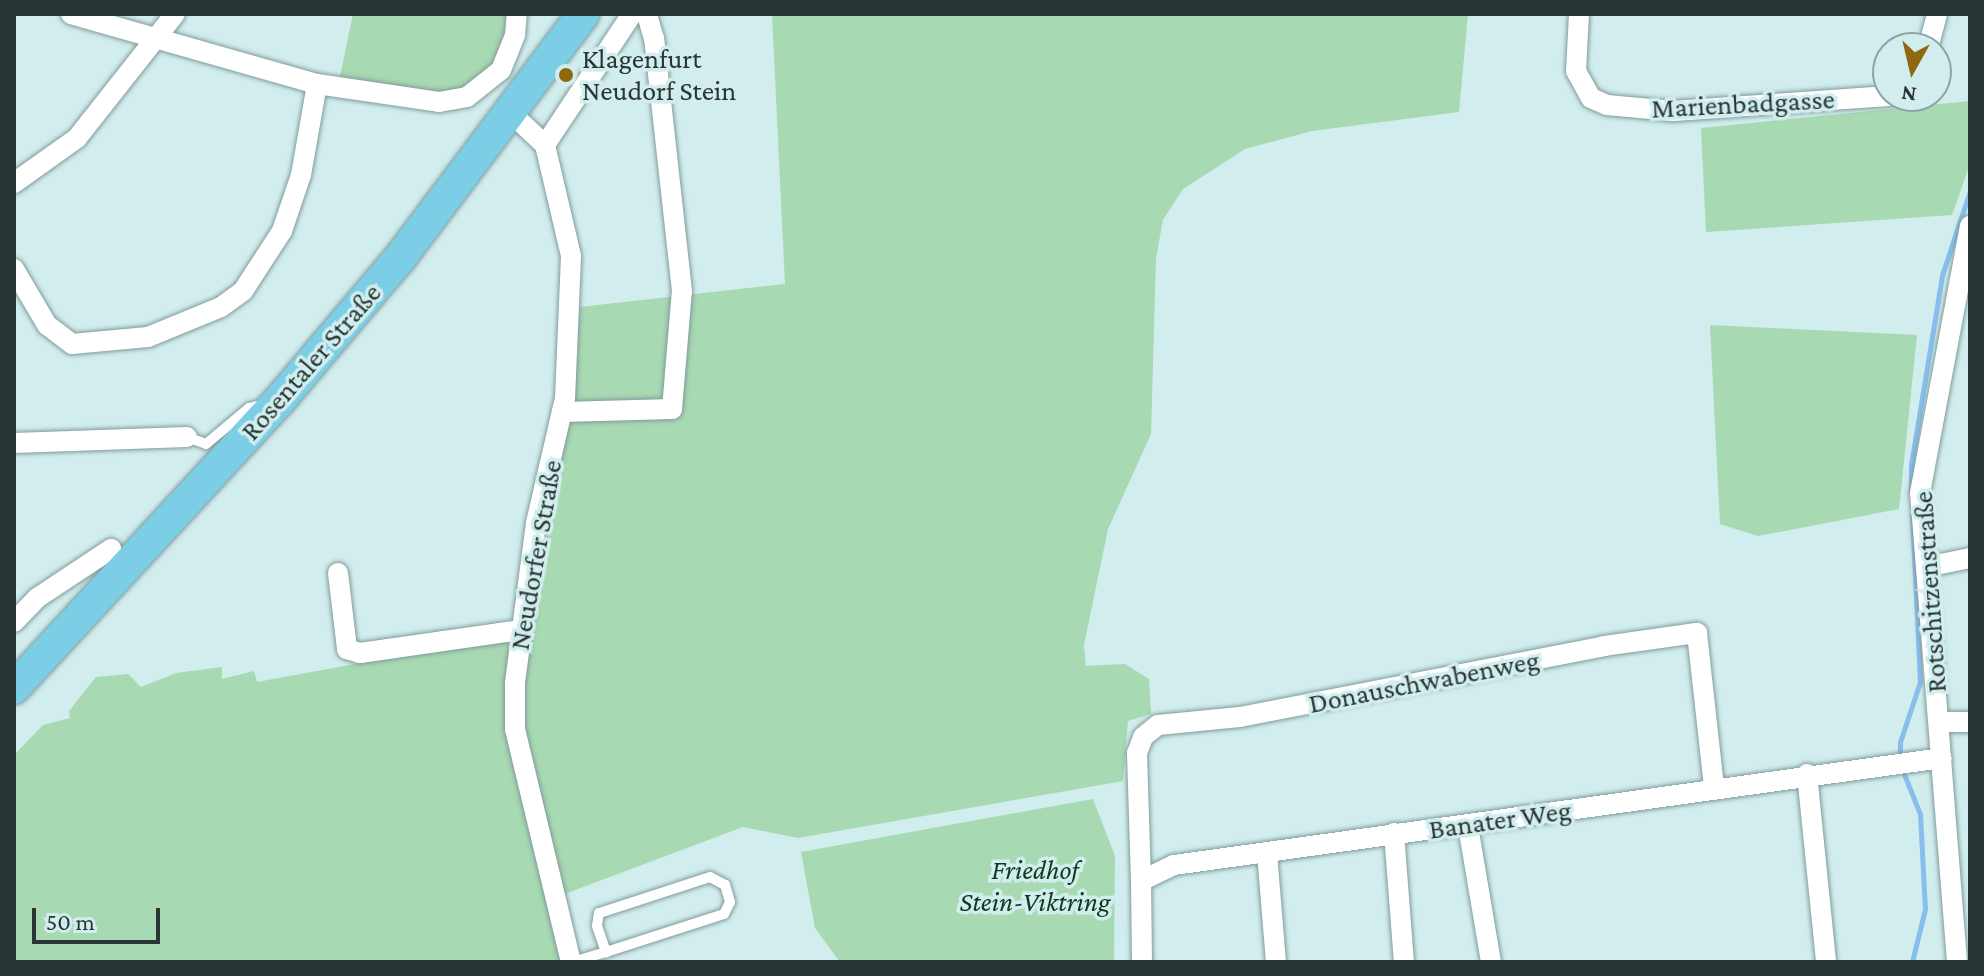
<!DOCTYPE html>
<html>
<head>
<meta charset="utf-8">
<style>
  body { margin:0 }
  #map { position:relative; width:1984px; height:976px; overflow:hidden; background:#d1eded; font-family:"Crimson Pro",serif }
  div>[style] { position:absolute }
  .green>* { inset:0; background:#a7d9b2 }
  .stream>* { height:5px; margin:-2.5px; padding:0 2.5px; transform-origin:2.5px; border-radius:2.5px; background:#88beee }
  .roads { filter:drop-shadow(0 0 2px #819b9b) drop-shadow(0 0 2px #819b9b) }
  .service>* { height:10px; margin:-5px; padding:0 5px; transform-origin:5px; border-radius:5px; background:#fff }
  .minor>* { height:20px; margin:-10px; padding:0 10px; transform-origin:10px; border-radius:10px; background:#fff }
  .primary>* { height:32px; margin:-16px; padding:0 16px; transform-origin:16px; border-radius:16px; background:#7bcee5 }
  .dots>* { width:22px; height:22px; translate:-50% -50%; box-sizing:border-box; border:4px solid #d1eded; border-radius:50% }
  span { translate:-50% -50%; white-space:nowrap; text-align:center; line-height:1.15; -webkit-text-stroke:7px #d1eded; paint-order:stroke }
  .poi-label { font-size:28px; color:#2a3535 }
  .left { translate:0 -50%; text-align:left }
  .street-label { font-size:28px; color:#2a3535 }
  .park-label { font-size:28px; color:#0e3b1d; font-style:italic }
  .frame { position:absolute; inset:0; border:16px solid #2a3535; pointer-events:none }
  .north { position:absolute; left:1872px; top:32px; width:80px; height:80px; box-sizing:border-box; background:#d1eded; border:2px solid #8ea3a3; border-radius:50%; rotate:188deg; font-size:22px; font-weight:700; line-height:32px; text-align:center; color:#2a3535 }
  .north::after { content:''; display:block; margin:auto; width:28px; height:36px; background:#91670f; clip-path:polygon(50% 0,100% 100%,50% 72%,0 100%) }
  .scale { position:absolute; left:32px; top:908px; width:128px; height:36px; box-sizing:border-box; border:4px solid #2a3535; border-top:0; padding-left:10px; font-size:24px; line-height:28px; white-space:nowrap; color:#2a3535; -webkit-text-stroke:6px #d1eded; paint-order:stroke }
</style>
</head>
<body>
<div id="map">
  <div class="green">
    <div style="clip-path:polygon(353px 14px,508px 14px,505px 46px,492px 71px,466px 90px,441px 95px,339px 81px)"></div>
    <div style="clip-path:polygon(772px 14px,1468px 14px,1459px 112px,1312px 131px,1245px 149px,1183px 189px,1163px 220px,1156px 258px,1151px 434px,1108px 529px,1084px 645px,1086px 666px,1125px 664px,1149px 679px,1151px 714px,1128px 721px,1123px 781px,798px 838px,743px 827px,562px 895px,521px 727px,530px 591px,573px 383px,580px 307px,785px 284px)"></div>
    <div style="clip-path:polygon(1970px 101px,1970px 164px,1952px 215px,1706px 232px,1701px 128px)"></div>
    <div style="clip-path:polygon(1710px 325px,1917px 335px,1899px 509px,1758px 536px,1720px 524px)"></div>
    <div style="clip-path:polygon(486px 640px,509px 644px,512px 763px,563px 962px,14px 962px,14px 755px,43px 725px,70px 718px,69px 711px,96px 677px,128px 674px,141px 687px,176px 673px,222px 667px,222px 679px,254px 671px,257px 682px)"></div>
    <div style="clip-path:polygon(1093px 799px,1115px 856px,1114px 962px,840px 962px,815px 928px,801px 852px)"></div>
  </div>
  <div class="stream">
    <div style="left:1911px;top:491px;width:26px;rotate:-90deg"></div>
    <div style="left:1911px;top:465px;width:193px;rotate:-80.7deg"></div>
    <div style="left:1942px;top:275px;width:89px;rotate:-71.6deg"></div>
    <div style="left:1900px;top:759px;width:17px;rotate:-90deg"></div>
    <div style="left:1900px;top:742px;width:63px;rotate:-71.6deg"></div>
    <div style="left:1920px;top:682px;width:169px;rotate:-92.7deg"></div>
    <div style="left:1902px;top:769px;width:48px;rotate:68.2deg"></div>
    <div style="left:1920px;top:814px;width:95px;rotate:87deg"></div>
    <div style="left:1925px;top:909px;width:55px;rotate:103.8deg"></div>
  </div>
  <div class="roads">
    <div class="service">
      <div style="left:187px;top:437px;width:20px;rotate:20deg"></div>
      <div style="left:206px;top:444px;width:56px;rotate:-39.9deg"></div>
      <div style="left:249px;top:408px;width:12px;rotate:-14deg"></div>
      <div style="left:573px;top:962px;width:34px;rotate:-17deg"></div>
      <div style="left:606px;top:952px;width:124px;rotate:-17.9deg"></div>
      <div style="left:724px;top:914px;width:13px;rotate:-63deg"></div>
      <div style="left:730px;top:902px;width:18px;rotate:-106deg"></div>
      <div style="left:725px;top:885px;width:17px;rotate:-152deg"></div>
      <div style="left:710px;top:877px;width:117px;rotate:162deg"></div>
      <div style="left:599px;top:913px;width:13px;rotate:99deg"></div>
      <div style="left:597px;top:926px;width:28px;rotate:71deg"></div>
    </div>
    <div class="minor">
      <div style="left:71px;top:14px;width:256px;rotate:15.9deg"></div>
      <div style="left:317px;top:84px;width:123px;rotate:8.4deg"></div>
      <div style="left:439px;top:102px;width:28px;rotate:-10deg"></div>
      <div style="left:467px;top:97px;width:43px;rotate:-38.5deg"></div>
      <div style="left:501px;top:70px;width:38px;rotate:-68deg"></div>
      <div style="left:515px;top:35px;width:21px;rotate:-85deg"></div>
      <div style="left:1579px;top:14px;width:57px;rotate:93deg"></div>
      <div style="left:1576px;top:71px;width:31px;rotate:61deg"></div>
      <div style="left:1591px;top:98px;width:17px;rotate:24deg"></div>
      <div style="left:1607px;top:105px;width:66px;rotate:5.2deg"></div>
      <div style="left:1673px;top:111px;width:217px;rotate:-4deg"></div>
      <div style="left:1928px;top:48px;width:35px;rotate:-75deg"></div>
      <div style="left:511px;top:113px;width:47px;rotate:43.3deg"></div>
      <div style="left:545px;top:145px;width:114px;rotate:76.8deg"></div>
      <div style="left:571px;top:256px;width:142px;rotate:92.4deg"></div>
      <div style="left:565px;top:398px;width:128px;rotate:103.1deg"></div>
      <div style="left:536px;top:523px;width:161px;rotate:97.5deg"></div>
      <div style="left:515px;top:683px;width:46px;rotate:90deg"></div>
      <div style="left:515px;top:729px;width:240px;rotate:76.5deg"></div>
      <div style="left:545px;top:145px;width:157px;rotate:-56.4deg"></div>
      <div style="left:14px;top:183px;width:77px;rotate:-35.5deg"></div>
      <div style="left:77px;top:138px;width:158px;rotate:-51.7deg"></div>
      <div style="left:14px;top:269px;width:65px;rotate:59.5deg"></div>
      <div style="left:47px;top:325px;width:31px;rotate:37deg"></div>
      <div style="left:72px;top:344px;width:76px;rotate:-5.3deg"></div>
      <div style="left:148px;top:337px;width:79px;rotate:-22.3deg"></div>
      <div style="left:221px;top:307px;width:27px;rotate:-36deg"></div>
      <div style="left:243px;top:291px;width:72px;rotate:-57deg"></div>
      <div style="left:282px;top:231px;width:59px;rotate:-71.3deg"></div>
      <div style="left:301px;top:175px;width:92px;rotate:-80deg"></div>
      <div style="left:562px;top:412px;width:110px;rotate:-1.6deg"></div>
      <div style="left:672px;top:409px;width:118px;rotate:-85.2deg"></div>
      <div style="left:682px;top:291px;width:254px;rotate:-96.3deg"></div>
      <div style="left:654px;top:39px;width:26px;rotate:-106deg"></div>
      <div style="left:14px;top:443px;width:173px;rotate:-2deg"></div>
      <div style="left:1926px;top:567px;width:45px;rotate:-11.6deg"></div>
      <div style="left:338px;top:573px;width:77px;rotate:83.2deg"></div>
      <div style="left:347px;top:649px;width:14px;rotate:17deg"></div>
      <div style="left:360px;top:653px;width:161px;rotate:-8.2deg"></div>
      <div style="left:14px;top:622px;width:33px;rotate:-46deg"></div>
      <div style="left:37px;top:598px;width:89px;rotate:-33.5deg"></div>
      <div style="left:1939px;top:722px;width:31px"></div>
      <div style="left:1807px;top:774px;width:189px;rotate:84.2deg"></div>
      <div style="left:1468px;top:826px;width:138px;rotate:80.4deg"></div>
      <div style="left:1394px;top:833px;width:129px;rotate:85.6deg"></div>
      <div style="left:1267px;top:853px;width:109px;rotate:85.3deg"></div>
      <div style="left:1141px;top:881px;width:128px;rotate:-91.8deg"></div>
      <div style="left:1137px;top:753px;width:17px;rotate:-69deg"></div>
      <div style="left:1143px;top:737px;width:19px;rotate:-39deg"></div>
      <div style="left:1158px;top:725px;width:82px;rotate:-5.6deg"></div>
      <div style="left:1240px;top:717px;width:371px;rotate:-11deg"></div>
      <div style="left:1604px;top:646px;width:94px;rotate:-8deg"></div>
      <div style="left:1697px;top:633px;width:156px;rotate:83.7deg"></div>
      <div style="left:1142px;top:962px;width:81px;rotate:-90.7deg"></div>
      <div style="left:1141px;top:881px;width:37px;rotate:-26deg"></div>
      <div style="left:1174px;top:865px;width:775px;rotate:-7.93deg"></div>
      <div style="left:1957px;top:962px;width:470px;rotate:-94.5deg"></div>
      <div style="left:1920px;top:493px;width:272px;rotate:-79.4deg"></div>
    </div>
    <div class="primary">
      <div style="left:14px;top:688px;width:391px;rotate:-47.3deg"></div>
      <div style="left:279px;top:401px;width:187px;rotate:-49.8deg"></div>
      <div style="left:400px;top:258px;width:305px;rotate:-53.1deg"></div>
    </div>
  </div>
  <div class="dots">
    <div style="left:566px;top:75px;background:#91670f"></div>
  </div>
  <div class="poi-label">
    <span class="left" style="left:582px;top:75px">Klagenfurt<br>Neudorf Stein</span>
  </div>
  <div class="street-label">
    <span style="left:1743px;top:104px;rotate:-3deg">Marienbadgasse</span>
    <span style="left:311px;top:362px;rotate:-49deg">Rosentaler Straße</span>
    <span style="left:536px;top:555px;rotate:-80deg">Neudorfer Straße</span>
    <span style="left:1930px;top:592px;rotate:-94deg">Rotschitzenstraße</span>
    <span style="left:1424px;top:682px;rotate:-11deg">Donauschwabenweg</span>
    <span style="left:1500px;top:820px;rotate:-8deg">Banater Weg</span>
  </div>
  <div class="park-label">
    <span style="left:1035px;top:886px">Friedhof<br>Stein-Viktring</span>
  </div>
  <div class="frame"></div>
  <div class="north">N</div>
  <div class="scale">50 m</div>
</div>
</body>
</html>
